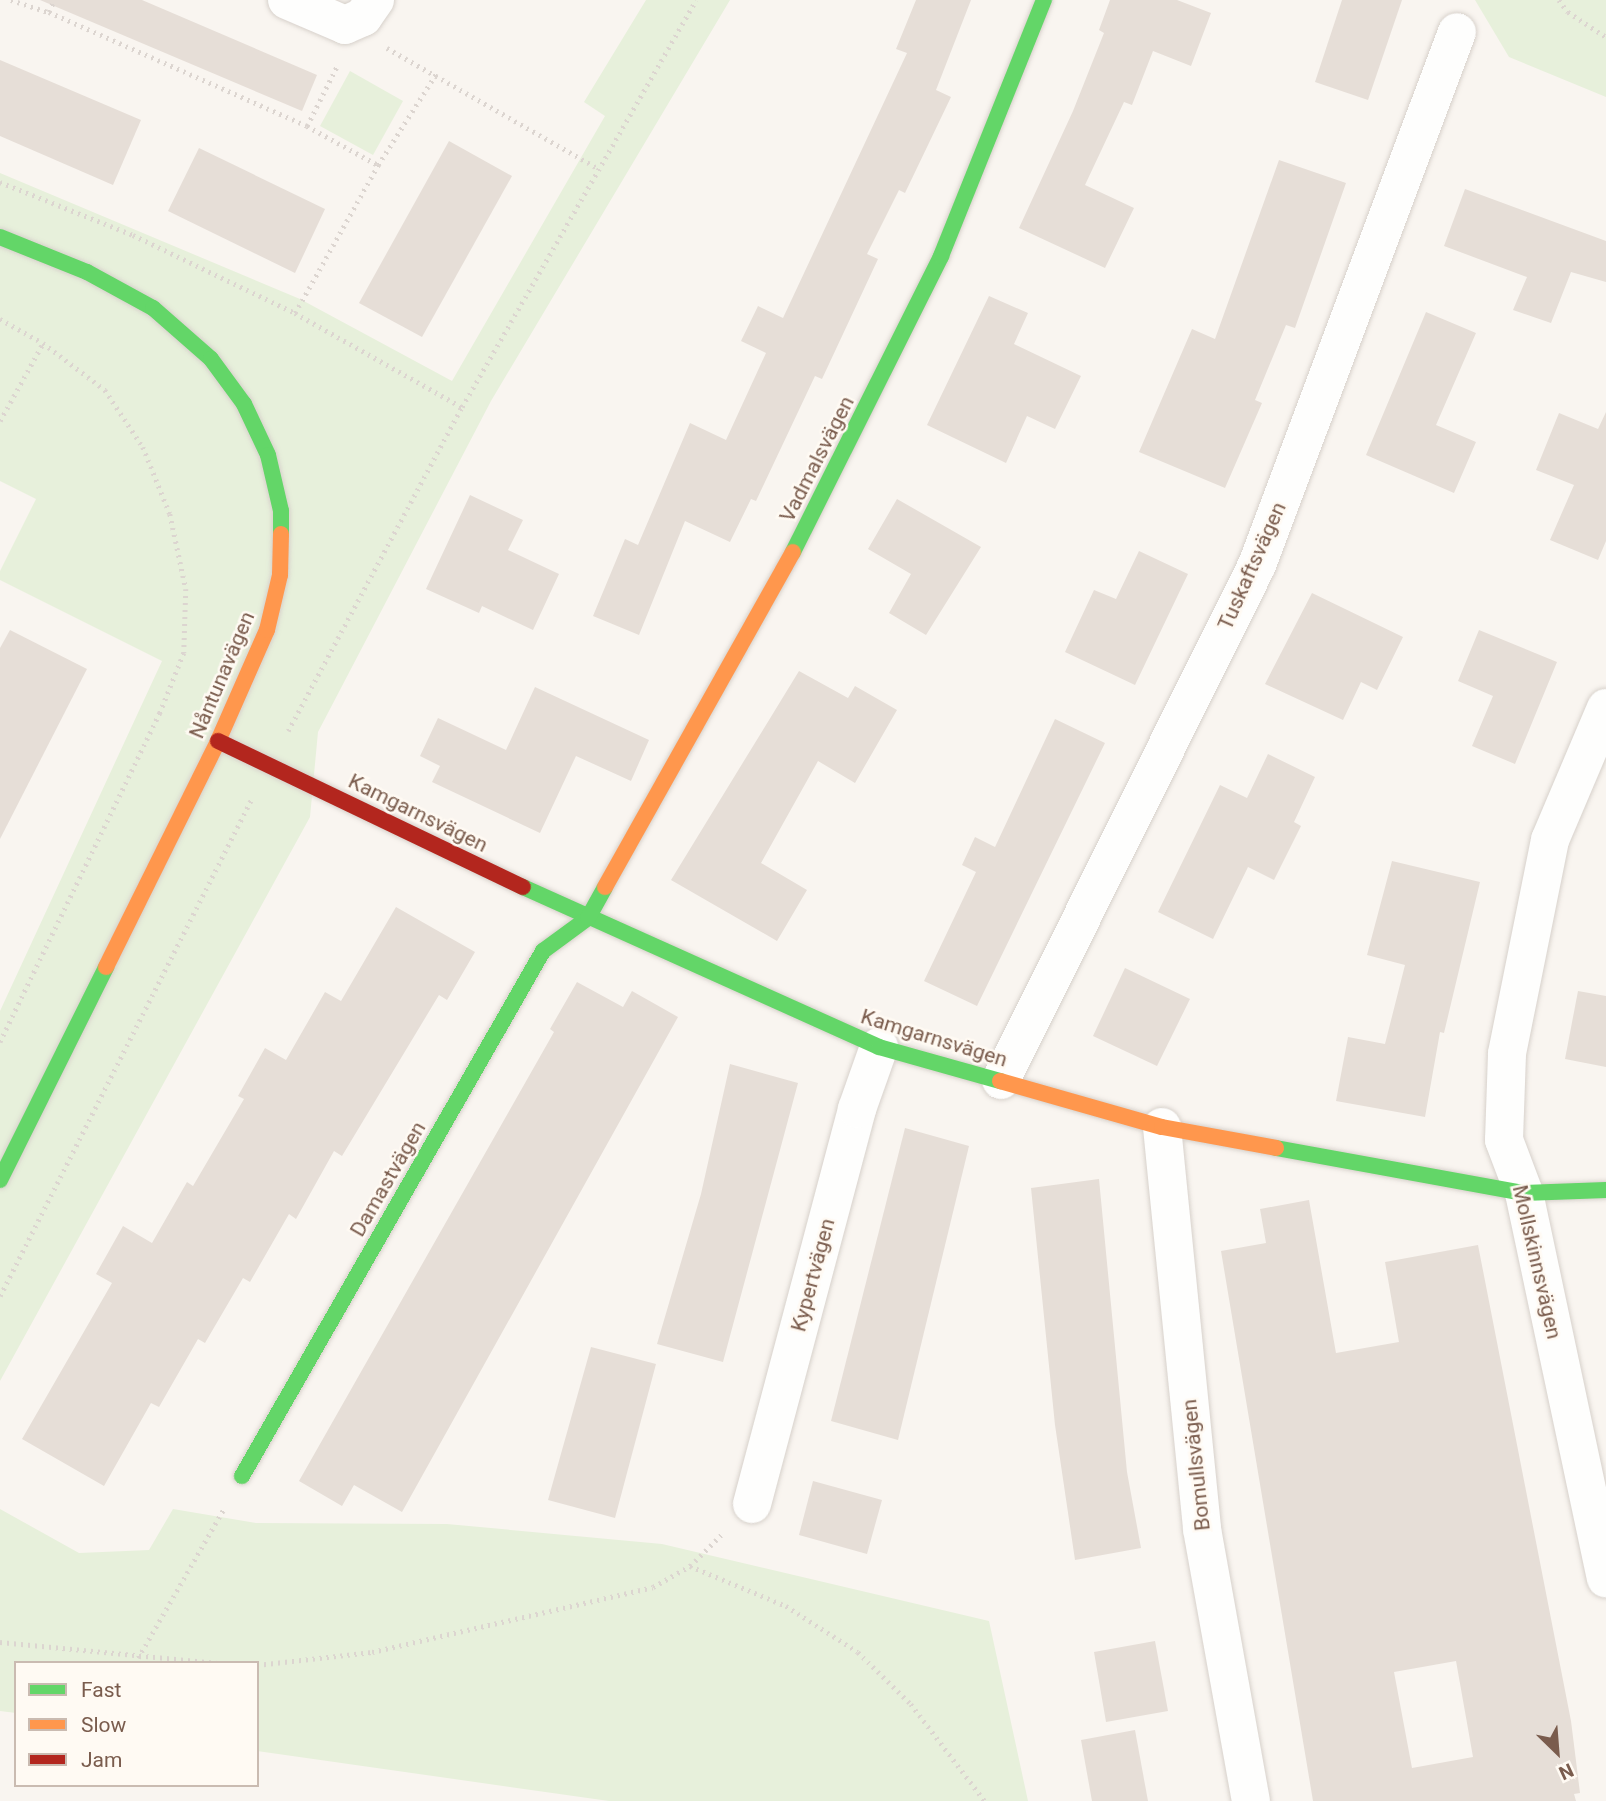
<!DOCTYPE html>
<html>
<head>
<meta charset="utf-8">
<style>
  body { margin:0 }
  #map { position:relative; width:1606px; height:1801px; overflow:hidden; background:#f9f5f0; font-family:Roboto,sans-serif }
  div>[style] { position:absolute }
  .green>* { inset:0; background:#e7f0db }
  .building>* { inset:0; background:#e6ded7 }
  .path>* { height:4.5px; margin-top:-2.25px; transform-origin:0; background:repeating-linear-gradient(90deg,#dcd5d0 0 2px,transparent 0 7px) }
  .roads { filter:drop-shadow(0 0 2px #d7d1cb) drop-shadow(0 0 2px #d7d1cb) }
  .street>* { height:38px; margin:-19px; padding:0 19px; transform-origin:19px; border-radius:19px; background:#fefefd }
  .fast>* { height:16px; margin:-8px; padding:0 8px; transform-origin:8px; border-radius:8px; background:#63d668 }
  .slow>* { height:16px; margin:-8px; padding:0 8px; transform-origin:8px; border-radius:8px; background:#ff974d }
  .jam>* { height:16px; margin:-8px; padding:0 8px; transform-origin:8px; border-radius:8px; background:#b3261e }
  span { translate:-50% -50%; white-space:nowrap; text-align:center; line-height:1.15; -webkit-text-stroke:5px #fffaf3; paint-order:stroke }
  .street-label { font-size:21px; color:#7a5c4d }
  .legend { position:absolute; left:14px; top:1661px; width:245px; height:126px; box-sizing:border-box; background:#fffaf3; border:2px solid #cabbb1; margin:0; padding:9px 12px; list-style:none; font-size:21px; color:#7a5c4d }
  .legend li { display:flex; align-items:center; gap:14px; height:35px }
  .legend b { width:35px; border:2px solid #cabbb1 }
  .north { position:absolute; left:1522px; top:1717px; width:70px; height:70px; -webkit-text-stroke:5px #fffaf3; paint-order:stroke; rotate:155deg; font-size:19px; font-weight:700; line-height:28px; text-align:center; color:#7a5c4d }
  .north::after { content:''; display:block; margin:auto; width:24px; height:32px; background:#7a5c4d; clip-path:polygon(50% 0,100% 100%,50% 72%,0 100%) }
</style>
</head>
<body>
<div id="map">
  <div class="green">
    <div style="clip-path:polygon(646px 0,730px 0,491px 401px,318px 732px,310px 817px,0 1381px,0 1011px,162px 661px,0 580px,0 571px,36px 499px,0 481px,0 173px,300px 299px,452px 381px,605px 116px,584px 102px)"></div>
    <div style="clip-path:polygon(1475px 0,1606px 0,1606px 97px,1509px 57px)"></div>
    <div style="clip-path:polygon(350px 71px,403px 101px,373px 155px,320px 126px)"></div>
    <div style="clip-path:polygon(0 1509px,79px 1553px,149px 1550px,173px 1509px,256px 1523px,447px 1524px,662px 1544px,989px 1621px,1028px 1801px,609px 1801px,257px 1751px,257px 1663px,16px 1663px,16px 1713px,0 1711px)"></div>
  </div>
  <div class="building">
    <div style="clip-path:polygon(40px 0,142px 0,317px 75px,302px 111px)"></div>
    <div style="clip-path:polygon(916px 0,971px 0,936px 90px,951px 97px,905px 193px,899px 190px,867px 254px,878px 259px,822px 379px,815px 376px,756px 501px,751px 499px,730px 542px,685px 521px,639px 635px,593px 616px,625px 539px,638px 545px,690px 423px,726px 440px,766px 353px,741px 341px,758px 306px,783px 318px,907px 53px,896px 49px)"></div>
    <div style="clip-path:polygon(1110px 0,1177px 0,1211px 13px,1191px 66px,1153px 51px,1132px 105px,1124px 102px,1085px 185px,1134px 208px,1105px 268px,1019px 228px,1073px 111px,1104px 33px,1099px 30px)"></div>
    <div style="clip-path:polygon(1342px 0,1402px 0,1368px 100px,1315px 82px)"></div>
    <div style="clip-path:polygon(0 60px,141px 120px,113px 185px,0 136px)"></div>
    <div style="clip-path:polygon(449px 141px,512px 176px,422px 337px,359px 303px)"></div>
    <div style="clip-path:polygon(199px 148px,325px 209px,295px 273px,168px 211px)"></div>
    <div style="clip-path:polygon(1279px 160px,1346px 183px,1295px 328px,1286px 325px,1255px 400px,1262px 403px,1225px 488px,1139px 452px,1192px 329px,1215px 339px)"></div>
    <div style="clip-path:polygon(1465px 189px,1606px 241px,1606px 282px,1571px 272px,1551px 323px,1513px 310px,1527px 277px,1444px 246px)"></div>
    <div style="clip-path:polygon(989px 296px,1028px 313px,1014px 344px,1081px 376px,1055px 429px,1027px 416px,1006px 463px,927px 425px)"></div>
    <div style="clip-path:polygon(1426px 312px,1476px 333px,1436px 425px,1476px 442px,1454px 493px,1366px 455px)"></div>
    <div style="clip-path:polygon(1606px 412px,1606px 541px,1598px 560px,1550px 540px,1574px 485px,1536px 470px,1559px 413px,1598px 429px)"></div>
    <div style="clip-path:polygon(470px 495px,523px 520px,508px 550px,559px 574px,533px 630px,482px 606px,479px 613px,426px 589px)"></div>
    <div style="clip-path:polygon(897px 499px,981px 547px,926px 635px,889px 613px,911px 574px,868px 549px)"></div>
    <div style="clip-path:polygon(1139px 551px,1188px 574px,1135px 685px,1065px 652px,1094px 590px,1116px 599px)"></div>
    <div style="clip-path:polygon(1312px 593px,1403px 637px,1377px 690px,1361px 682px,1343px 720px,1265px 684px)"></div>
    <div style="clip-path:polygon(10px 630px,87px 669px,0 839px,0 648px)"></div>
    <div style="clip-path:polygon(1479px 630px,1557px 662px,1515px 764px,1472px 746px,1493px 696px,1458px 681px)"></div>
    <div style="clip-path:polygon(799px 671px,848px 698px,855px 686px,897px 710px,855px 783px,818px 761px,761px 863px,807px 890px,777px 941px,671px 880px)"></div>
    <div style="clip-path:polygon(535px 687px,649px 740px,631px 781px,576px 756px,540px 833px,432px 782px,440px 766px,420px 756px,438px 718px,506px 750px)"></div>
    <div style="clip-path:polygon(1055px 719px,1105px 743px,977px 1006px,924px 981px,976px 872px,962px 865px,975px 837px,995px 847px)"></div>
    <div style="clip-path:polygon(1268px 754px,1315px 777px,1294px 822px,1301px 826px,1274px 880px,1248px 867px,1213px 939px,1158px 912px,1220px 785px,1247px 798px)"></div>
    <div style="clip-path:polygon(1392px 861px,1480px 882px,1444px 1033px,1440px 1032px,1425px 1117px,1336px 1101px,1348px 1037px,1385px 1044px,1405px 965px,1367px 955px)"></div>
    <div style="clip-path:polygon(396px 907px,475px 952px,447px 1000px,439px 995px,342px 1156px,334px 1151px,296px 1219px,289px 1214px,250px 1282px,243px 1278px,205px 1343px,198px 1339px,159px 1407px,151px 1403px,104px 1486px,22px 1439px,112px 1283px,96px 1274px,123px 1226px,152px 1243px,187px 1182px,193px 1186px,244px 1099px,238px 1096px,265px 1048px,286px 1060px,325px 992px,341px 1001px)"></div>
    <div style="clip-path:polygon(1125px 968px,1190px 999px,1157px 1066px,1093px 1036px)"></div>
    <div style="clip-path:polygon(577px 982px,623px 1007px,632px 991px,678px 1017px,402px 1512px,354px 1485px,342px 1506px,299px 1481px,554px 1032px,550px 1029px)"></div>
    <div style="clip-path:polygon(1578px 991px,1606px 996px,1606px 1067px,1565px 1059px)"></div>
    <div style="clip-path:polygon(730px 1064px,798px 1083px,723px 1362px,657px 1344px,701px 1194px)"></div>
    <div style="clip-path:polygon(905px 1128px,969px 1146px,898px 1440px,831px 1421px)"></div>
    <div style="clip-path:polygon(1099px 1179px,1127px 1472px,1141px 1548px,1075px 1560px,1055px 1425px,1031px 1188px)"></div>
    <div style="clip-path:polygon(evenodd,1309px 1200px,1336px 1353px,1399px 1342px,1385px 1262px,1478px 1245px,1571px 1721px,1580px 1793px,1574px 1794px,1576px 1801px,1313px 1801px,1221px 1251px,1266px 1243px,1260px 1209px,1309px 1200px,1456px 1661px,1473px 1757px,1412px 1768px,1394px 1672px,1456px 1661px)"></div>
    <div style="clip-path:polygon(591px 1347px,656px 1364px,615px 1518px,548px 1500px)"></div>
    <div style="clip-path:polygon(813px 1481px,882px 1500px,867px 1554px,799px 1535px)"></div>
    <div style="clip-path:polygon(1155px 1641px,1168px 1711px,1106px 1722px,1094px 1652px)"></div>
    <div style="clip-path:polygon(1135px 1730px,1148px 1801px,1092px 1801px,1081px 1740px)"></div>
  </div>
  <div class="path">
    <div style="left:11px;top:0;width:40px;rotate:18deg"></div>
    <div style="left:49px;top:12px;width:13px;rotate:-67deg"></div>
    <div style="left:1559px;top:0;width:15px;rotate:53deg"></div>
    <div style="left:1568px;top:12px;width:45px;rotate:33.3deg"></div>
    <div style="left:49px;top:12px;width:282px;rotate:23.8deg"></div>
    <div style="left:307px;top:126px;width:81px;rotate:28.8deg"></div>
    <div style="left:387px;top:48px;width:244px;rotate:29.7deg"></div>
    <div style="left:307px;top:126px;width:69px;rotate:-63.4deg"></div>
    <div style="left:0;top:182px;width:143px;rotate:21.7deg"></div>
    <div style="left:133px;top:235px;width:180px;rotate:25.7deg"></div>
    <div style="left:295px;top:313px;width:192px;rotate:29.4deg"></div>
    <div style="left:295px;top:313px;width:170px;rotate:-60.7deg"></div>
    <div style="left:378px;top:165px;width:108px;rotate:-57.5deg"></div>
    <div style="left:0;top:319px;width:49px;rotate:29.2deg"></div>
    <div style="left:43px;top:343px;width:78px;rotate:37.2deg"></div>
    <div style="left:105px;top:390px;width:69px;rotate:56.3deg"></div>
    <div style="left:143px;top:447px;width:72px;rotate:68.1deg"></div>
    <div style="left:170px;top:514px;width:77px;rotate:78deg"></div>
    <div style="left:186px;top:589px;width:64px;rotate:91.8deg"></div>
    <div style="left:184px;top:653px;width:65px;rotate:111.8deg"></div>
    <div style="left:160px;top:713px;width:366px;rotate:115.9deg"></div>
    <div style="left:0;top:421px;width:89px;rotate:-61.1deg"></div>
    <div style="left:288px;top:731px;width:368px;rotate:-61.8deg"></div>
    <div style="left:462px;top:407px;width:469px;rotate:-60.1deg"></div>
    <div style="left:0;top:1296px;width:556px;rotate:-63.16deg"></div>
    <div style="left:690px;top:1566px;width:104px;rotate:22.6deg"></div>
    <div style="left:786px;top:1606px;width:85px;rotate:32.6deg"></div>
    <div style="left:858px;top:1652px;width:74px;rotate:44.5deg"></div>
    <div style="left:911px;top:1704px;width:122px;rotate:52.7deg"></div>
    <div style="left:0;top:1642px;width:221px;rotate:5.5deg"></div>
    <div style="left:138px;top:1658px;width:171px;rotate:-60.1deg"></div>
    <div style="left:257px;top:1665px;width:116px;rotate:-6.4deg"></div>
    <div style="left:372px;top:1652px;width:288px;rotate:-13deg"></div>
    <div style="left:653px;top:1587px;width:43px;rotate:-29.6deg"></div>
    <div style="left:690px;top:1566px;width:49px;rotate:-45deg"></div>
  </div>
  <div class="roads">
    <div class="street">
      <div style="left:287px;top:0;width:63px;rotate:23.3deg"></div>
      <div style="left:345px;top:25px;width:20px;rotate:-24deg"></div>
      <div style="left:363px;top:17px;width:21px;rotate:-55deg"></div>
      <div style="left:1606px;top:708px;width:143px;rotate:113deg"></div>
      <div style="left:1550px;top:840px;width:218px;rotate:101.4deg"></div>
      <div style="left:1507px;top:1054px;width:86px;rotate:92deg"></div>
      <div style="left:1504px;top:1140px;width:57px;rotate:69.3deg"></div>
      <div style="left:1524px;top:1193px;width:394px;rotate:78deg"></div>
      <div style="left:1001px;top:1080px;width:575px;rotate:-63.57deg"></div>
      <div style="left:1257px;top:565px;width:569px;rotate:-69.43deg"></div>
      <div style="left:1162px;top:1127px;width:404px;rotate:84.3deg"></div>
      <div style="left:1202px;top:1529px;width:276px;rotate:79.8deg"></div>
      <div style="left:752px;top:1504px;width:409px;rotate:-75.1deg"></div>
      <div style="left:857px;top:1109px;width:66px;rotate:-70.5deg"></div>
    </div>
    <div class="fast">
      <div style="left:0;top:237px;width:94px;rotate:21.9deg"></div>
      <div style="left:87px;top:272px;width:75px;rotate:28.6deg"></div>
      <div style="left:153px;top:308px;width:77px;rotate:41.3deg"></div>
      <div style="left:211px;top:359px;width:56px;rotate:53.7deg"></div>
      <div style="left:244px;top:404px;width:56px;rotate:64.8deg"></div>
      <div style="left:268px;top:455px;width:57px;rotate:76.9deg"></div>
      <div style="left:281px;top:511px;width:23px;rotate:90deg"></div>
      <div style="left:793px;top:552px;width:331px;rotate:-63.4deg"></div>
      <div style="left:941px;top:256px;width:276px;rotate:-68.1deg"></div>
      <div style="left:523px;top:887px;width:390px;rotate:24.2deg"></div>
      <div style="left:879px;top:1047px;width:126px;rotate:15.7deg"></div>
      <div style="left:1276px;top:1148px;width:252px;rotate:10.3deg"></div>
      <div style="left:1524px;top:1193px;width:82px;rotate:-2.1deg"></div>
      <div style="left:0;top:1180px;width:238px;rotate:-63.5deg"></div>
      <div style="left:242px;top:1476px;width:605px;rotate:-60.17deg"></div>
      <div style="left:543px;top:951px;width:56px;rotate:-36.3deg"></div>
      <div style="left:588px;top:918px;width:35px;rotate:-61deg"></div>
    </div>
    <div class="slow">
      <div style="left:605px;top:887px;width:384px;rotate:-60.7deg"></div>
      <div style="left:106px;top:967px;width:252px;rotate:-63.6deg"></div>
      <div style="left:218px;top:741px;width:121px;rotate:-66.2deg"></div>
      <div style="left:267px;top:630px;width:57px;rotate:-76.7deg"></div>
      <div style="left:280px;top:575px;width:41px;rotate:-88.6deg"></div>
      <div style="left:1000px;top:1081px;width:168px;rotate:15.9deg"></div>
      <div style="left:1162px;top:1127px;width:116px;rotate:10.4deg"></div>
    </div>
    <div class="jam">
      <div style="left:218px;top:741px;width:338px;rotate:25.6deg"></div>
    </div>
  </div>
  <div class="street-label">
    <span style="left:817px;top:459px;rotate:-63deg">Vadmalsvägen</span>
    <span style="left:1252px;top:566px;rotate:-66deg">Tuskaftsvägen</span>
    <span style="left:222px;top:675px;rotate:-67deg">Nåntunavägen</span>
    <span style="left:418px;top:813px;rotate:26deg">Kamgarnsvägen</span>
    <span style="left:934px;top:1038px;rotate:17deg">Kamgarnsvägen</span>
    <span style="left:388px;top:1179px;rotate:-60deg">Damastvägen</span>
    <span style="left:1537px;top:1262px;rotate:77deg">Mollskinnsvägen</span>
    <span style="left:813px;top:1275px;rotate:-75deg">Kypertvägen</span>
    <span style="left:1196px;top:1465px;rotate:-96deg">Bomullsvägen</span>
  </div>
  <ul class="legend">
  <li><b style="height:9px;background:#63d668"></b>Fast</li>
  <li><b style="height:9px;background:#ff974d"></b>Slow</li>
  <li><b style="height:9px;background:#b3261e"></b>Jam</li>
  </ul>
  <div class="north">N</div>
</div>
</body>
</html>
